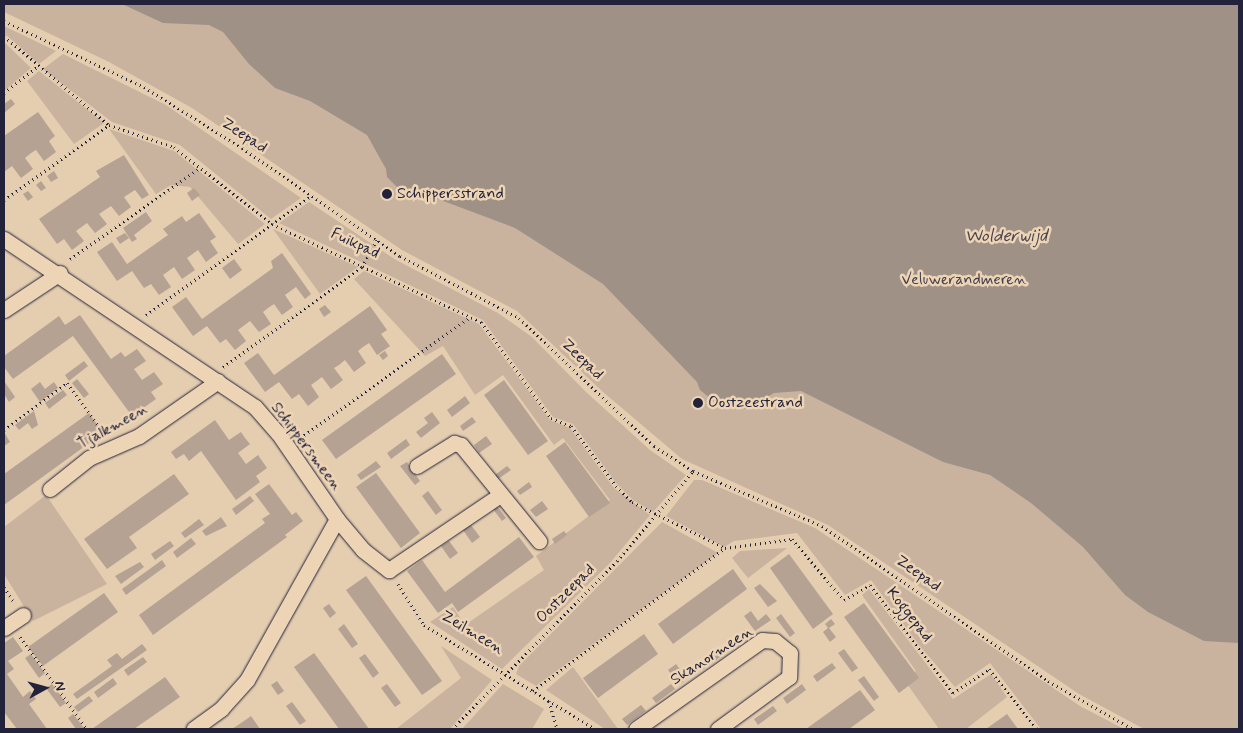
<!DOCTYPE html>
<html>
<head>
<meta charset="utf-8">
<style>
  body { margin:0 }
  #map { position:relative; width:1243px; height:733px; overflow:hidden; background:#e5cdb0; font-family:Mynerve,sans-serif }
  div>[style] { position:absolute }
  .green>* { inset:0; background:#c9b39f }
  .water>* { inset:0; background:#9f9186 }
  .building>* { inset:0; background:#b5a293 }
  .path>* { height:3px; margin-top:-1.5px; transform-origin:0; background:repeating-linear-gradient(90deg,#22223b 0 1px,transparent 0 5px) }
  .roads { filter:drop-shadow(0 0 1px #22223b) drop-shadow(0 0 1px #22223b) }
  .minor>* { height:15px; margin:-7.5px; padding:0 7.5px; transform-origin:7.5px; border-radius:7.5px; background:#edd4b5 }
  .dots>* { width:14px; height:14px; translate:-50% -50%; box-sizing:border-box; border:2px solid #edd4b5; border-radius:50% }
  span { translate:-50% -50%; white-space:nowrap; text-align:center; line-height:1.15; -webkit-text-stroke:5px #edd4b5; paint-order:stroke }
  .street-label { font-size:16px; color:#22223b }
  .poi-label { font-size:16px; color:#22223b }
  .left { translate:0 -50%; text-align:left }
  .park-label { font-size:16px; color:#433f4f }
  .water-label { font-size:18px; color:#484352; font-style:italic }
  .frame { position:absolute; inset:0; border:5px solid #22223b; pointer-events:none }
  .north { position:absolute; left:20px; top:663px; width:50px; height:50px; -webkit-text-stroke:4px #edd4b5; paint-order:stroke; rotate:83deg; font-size:14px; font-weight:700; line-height:20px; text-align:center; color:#22223b }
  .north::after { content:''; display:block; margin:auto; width:18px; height:22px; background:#22223b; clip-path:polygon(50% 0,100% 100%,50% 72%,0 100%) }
</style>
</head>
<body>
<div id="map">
  <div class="green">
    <div style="clip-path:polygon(4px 4px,1239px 4px,1239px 729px,1144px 729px,1079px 694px,828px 525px,682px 459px,603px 392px,517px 311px,402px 250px,192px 108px,109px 62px,4px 12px)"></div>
    <div style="clip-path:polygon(4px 26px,56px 51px,39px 64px,4px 33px)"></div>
    <div style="clip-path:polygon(4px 42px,31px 68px,4px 91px)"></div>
    <div style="clip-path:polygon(63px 54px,166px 105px,301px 198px,271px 219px,180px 145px,112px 122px,43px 69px)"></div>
    <div style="clip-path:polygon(39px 71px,104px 123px,74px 144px,27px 81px)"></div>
    <div style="clip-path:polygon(109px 129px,174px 151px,265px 224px,238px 244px,190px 187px,171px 185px,156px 194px)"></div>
    <div style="clip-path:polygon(309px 202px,396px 260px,498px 313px,532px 337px,586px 392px,650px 450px,686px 475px,653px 512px,633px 500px,617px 484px,573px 424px,553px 417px,483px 320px,279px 223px)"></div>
    <div style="clip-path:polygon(273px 229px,358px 267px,320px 294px)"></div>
    <div style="clip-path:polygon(364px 271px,479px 324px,550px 420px,570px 428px,614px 488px,650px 515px,610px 563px,502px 669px,430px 622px,453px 607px,465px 625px,544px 570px,536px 556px,610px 500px,563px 438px,554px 445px,503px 375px,475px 395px,443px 346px,425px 356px,354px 279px)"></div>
    <div style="clip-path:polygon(694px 480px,702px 480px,815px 528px,1080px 706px,1124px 729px,1041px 729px,990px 663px,955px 687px,919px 645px,871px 580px,845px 595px,797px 533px,734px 541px,724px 547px,666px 516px)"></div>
    <div style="clip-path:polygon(46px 495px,107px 584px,33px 621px,4px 574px,4px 527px)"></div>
    <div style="clip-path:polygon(662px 522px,718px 553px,536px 686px,516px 674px,519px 666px)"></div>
    <div style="clip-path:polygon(787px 548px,748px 578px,732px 558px,740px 551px)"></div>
    <div style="clip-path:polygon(869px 589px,953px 699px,991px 674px,1007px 697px,966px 729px,939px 729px,905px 681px,916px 671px,862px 595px)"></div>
    <div style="clip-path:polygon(441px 646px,492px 680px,450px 729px,396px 729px,461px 678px)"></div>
    <div style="clip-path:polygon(573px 667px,618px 729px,605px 729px,546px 690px)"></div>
    <div style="clip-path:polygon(503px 684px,544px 709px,532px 729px,462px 729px)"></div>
  </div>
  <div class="water">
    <div style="clip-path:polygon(122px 4px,1239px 4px,1239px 643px,1204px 641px,1148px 612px,1125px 595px,1083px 547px,1031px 503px,990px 475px,943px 462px,801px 391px,774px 393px,746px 409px,721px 407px,700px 390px,697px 382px,603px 284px,515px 228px,430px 196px,413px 199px,402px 192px,387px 177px,386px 169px,367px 135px,310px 101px,275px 88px,249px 64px,223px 32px,209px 25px,163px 23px)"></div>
  </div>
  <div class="building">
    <div style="clip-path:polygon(11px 99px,15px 104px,4px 113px,4px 104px)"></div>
    <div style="clip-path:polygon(38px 112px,55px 136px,49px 141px,56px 152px,44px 161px,36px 150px,31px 153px,25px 158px,33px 169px,21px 178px,12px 166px,4px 172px,4px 136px)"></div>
    <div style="clip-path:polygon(124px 155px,149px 195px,142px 199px,135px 190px,124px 197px,131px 207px,119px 216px,111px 206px,99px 214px,107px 224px,95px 233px,87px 223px,76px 231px,84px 241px,72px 250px,64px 239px,57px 244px,39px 219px,100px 177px,96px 171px)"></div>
    <div style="clip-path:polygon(54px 171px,58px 178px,51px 182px,47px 176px)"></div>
    <div style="clip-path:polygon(41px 181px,46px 188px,41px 191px,36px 185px)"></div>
    <div style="clip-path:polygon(194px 188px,200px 195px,192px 201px,187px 193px)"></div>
    <div style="clip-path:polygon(28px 191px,33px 197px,28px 201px,23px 194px)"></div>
    <div style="clip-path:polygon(146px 212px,152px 221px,134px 235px,137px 239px,132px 242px,123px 228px)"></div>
    <div style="clip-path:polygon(199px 213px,216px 237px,210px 241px,218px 253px,206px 262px,198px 250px,187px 258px,195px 270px,182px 279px,174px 267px,163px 275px,171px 287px,159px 295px,151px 284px,144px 288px,132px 271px,117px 281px,97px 252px,112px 242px,127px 264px,168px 235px,163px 229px,182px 216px,186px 222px)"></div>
    <div style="clip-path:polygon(125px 233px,129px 238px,120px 244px,116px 238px)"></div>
    <div style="clip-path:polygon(282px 253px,311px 294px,305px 299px,296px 287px,285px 295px,293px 307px,282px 315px,274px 304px,268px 308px,263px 312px,271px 324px,259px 332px,250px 321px,238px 330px,246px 341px,235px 350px,226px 339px,220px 343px,207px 326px,193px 336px,172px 307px,186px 297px,202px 319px,273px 268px,271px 261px)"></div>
    <div style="clip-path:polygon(234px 259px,242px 270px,230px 279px,222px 268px)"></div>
    <div style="clip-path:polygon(325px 305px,331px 312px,324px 317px,319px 309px)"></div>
    <div style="clip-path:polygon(370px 306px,387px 330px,381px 334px,390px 346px,377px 355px,369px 343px,363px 347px,358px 351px,366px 363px,354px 372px,345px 360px,339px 365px,334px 368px,343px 380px,331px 389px,322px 377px,311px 385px,319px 397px,308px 406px,299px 394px,292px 399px,279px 382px,265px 392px,244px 363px,258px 353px,274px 375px)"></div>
    <div style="clip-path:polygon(80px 315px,111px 359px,121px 352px,125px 357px,137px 349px,146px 361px,134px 369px,142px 380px,154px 372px,163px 384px,151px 392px,156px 399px,132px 416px,73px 336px,13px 379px,4px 367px,4px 356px,59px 316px,65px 325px)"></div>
    <div style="clip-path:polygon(385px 351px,388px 356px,383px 360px,379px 355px)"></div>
    <div style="clip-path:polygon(442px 354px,456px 374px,336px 459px,322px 440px)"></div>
    <div style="clip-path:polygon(84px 361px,88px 366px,69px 381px,65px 375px)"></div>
    <div style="clip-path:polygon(77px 379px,89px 394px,84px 398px,72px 383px)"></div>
    <div style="clip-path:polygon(504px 380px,548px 441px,528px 455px,484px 395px)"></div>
    <div style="clip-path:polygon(4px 381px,15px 397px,9px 402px,4px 394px)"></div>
    <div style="clip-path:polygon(40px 382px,45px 389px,54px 382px,58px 388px,40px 402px,31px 389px)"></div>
    <div style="clip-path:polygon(63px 390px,67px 395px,49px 409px,45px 403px)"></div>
    <div style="clip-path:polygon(465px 396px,470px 403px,452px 417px,447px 410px)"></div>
    <div style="clip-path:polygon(34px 411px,38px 425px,32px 429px,28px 423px,19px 430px,15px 425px)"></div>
    <div style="clip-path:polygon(432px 412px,440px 423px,421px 438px,416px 432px,428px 423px,424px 418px)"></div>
    <div style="clip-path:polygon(89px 413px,103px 433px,4px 505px,4px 474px)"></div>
    <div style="clip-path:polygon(472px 417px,476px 422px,463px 431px,460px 426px)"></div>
    <div style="clip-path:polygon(215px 420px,229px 440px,241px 432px,245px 438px,250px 444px,238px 453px,246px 464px,258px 455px,267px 468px,256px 476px,260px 482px,236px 500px,201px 451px,189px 461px,184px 454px,176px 459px,171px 452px)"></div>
    <div style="clip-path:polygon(4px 432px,10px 442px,4px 446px)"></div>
    <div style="clip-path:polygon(486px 436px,492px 444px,479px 453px,474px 445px)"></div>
    <div style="clip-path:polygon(406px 439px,410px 445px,391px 459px,387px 453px)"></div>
    <div style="clip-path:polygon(565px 442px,610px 503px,589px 517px,546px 456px)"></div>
    <div style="clip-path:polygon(376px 461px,381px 467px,361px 480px,357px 475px)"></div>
    <div style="clip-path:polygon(407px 462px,420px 481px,415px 485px,400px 466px)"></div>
    <div style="clip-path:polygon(507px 466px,511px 470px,498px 479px,495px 475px)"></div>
    <div style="clip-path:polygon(376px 473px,420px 533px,401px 548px,356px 487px)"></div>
    <div style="clip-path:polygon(174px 474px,189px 494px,129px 537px,137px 548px,107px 569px,84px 539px)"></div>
    <div style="clip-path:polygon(529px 482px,532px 487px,520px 495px,517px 491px)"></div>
    <div style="clip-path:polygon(269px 484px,292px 515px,296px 512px,303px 521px,285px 535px,287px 537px,153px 635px,139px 615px,265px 523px,262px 519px,270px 514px,255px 494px)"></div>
    <div style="clip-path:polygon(428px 491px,442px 510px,436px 515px,422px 496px)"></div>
    <div style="clip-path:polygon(250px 496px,254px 501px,236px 515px,232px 509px)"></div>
    <div style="clip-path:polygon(542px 501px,548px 509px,536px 517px,530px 510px)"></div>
    <div style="clip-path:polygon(497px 506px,506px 518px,502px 521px,493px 509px)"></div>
    <div style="clip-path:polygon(221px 517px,227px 526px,206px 536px,202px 531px)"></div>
    <div style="clip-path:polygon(199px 519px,204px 525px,185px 538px,181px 533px)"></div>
    <div style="clip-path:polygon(471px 525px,480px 537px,472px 543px,463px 530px)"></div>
    <div style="clip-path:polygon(564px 531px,567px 535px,555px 544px,552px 539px)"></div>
    <div style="clip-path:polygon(519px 537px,534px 557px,458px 612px,452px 603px,438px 613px,407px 571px,422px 560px,445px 592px)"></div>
    <div style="clip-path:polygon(191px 538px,196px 544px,177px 558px,173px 552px)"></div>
    <div style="clip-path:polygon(170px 541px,174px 546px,155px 560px,151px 554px)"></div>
    <div style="clip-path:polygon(449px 541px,458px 553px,450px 559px,441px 546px)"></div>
    <div style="clip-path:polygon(789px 554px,833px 614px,813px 629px,770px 568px)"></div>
    <div style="clip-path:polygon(162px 560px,166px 566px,126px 595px,122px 589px)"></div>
    <div style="clip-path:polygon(140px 562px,144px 567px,121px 584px,115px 576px)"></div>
    <div style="clip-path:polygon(733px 569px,747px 589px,673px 644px,658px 624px)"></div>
    <div style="clip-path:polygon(366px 576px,442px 681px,422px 695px,346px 590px)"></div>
    <div style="clip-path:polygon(760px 584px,777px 601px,768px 607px,754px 588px)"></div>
    <div style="clip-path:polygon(104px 593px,118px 612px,43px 666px,28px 647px)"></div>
    <div style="clip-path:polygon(864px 603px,919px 678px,899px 693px,844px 617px)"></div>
    <div style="clip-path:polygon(329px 604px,336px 613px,330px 618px,323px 608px)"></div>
    <div style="clip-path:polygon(751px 611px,758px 621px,766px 614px,771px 620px,755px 631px,744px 616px)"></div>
    <div style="clip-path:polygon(781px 614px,795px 633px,790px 637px,776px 618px)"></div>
    <div style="clip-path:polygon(831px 619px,835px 624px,829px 628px,836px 637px,830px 642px,823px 632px,828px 628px,825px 624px)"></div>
    <div style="clip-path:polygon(344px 624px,358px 644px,352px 648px,338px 629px)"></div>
    <div style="clip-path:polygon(745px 630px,749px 635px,730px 649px,727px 644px)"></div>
    <div style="clip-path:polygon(644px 634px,658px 654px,598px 698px,583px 678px)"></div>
    <div style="clip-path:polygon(13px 637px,23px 651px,8px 661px,14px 669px,7px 674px,23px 697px,30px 691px,36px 699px,29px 704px,47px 729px,17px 729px,4px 712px,4px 643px)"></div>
    <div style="clip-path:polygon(142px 644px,147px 650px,77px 699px,73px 694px,112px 666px,107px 660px,117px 653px,122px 659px)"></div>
    <div style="clip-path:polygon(844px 649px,858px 668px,852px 672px,838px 653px)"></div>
    <div style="clip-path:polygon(716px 651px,720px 657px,701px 671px,697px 665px)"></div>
    <div style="clip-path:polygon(314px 653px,325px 668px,369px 729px,339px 729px,294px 667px)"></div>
    <div style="clip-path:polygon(31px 654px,45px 673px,39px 678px,25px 658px)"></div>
    <div style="clip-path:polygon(365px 654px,379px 673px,373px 678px,359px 658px)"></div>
    <div style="clip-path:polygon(143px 657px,147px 662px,128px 676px,124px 670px)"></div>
    <div style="clip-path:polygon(832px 663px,836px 668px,817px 682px,813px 676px)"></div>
    <div style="clip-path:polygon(676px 664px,687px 679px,679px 685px,668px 670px)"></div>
    <div style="clip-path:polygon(692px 668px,696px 673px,689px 678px,685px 673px)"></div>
    <div style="clip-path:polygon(864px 676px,879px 697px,874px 701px,858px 680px)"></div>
    <div style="clip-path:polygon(165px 677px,180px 697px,134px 729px,92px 729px)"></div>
    <div style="clip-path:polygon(113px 678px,117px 684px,98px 698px,94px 692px)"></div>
    <div style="clip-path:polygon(277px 681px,284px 691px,278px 695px,271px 685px)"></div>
    <div style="clip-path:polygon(52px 684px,66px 703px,60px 707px,46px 688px)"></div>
    <div style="clip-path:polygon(387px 684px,401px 703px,395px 707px,381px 688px)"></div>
    <div style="clip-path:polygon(671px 684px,675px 689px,656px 703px,652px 698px)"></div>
    <div style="clip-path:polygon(802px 684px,806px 690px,787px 704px,783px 698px)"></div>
    <div style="clip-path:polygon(860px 690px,875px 710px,860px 721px,849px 729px,806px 729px)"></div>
    <div style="clip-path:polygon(89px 696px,93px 701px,78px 712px,74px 707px)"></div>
    <div style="clip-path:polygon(292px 702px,306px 721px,300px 725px,286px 706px)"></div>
    <div style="clip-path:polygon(641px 705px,646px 711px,627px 725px,622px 719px)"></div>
    <div style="clip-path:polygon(773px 706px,777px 711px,758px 725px,754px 719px)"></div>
    <div style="clip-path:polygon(73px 714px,81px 724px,84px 729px,76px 729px,68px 718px)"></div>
    <div style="clip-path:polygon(1007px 714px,1018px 729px,986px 729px)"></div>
    <div style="clip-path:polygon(251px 716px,260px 729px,232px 729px,244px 721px)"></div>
  </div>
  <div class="path">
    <div style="left:4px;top:21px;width:155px;rotate:25.2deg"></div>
    <div style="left:144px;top:87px;width:115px;rotate:31.9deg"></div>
    <div style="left:242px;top:148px;width:191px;rotate:34.4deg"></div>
    <div style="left:400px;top:256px;width:134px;rotate:27.5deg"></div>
    <div style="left:519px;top:318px;width:186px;rotate:43.5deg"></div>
    <div style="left:654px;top:446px;width:46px;rotate:32.7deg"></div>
    <div style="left:693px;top:471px;width:140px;rotate:23.1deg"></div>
    <div style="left:822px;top:526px;width:274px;rotate:34.4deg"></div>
    <div style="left:1048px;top:681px;width:98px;rotate:29.5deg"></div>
    <div style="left:4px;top:36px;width:138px;rotate:40.3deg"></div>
    <div style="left:109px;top:125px;width:69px;rotate:18.7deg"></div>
    <div style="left:174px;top:147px;width:125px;rotate:38.2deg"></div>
    <div style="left:272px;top:224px;width:231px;rotate:25.1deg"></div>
    <div style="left:481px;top:322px;width:119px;rotate:53.9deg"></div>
    <div style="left:551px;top:418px;width:22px;rotate:22deg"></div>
    <div style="left:571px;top:426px;width:75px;rotate:53.1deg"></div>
    <div style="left:616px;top:486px;width:23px;rotate:45deg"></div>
    <div style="left:632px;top:502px;width:104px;rotate:26.3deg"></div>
    <div style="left:725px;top:548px;width:68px;rotate:-7.7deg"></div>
    <div style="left:792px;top:539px;width:80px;rotate:49.6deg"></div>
    <div style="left:844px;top:600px;width:30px;rotate:-30deg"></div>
    <div style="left:870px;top:585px;width:136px;rotate:52.5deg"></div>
    <div style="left:953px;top:693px;width:43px;rotate:-33.7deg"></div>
    <div style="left:989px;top:669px;width:77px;rotate:51.3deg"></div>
    <div style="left:4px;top:93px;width:42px;rotate:-38.2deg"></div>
    <div style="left:4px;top:200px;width:129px;rotate:-35.5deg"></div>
    <div style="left:70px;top:259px;width:159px;rotate:-35deg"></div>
    <div style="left:146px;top:315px;width:203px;rotate:-35.8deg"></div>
    <div style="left:223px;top:367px;width:171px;rotate:-35.7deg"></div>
    <div style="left:362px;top:267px;width:31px;rotate:-61deg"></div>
    <div style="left:4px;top:430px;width:79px;rotate:-36.7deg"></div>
    <div style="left:67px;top:383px;width:63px;rotate:54deg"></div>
    <div style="left:300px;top:438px;width:209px;rotate:-35.4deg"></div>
    <div style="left:398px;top:584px;width:49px;rotate:57.6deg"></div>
    <div style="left:424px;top:625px;width:200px;rotate:31.3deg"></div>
    <div style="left:4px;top:587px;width:17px;rotate:57deg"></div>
    <div style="left:20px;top:637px;width:114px;rotate:53.9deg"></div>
    <div style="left:533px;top:691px;width:239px;rotate:-36.7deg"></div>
    <div style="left:549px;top:701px;width:29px;rotate:74deg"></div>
    <div style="left:452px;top:729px;width:235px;rotate:-45.5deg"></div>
    <div style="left:617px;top:561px;width:118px;rotate:-49.8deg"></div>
  </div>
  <div class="roads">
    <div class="minor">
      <div style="left:4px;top:239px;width:302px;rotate:33.8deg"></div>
      <div style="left:255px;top:407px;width:35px;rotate:49deg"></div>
      <div style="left:278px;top:433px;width:104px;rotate:55.5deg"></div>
      <div style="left:337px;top:519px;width:184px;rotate:119.2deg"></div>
      <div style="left:247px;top:680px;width:39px;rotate:132deg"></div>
      <div style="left:221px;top:709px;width:34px;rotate:144deg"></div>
      <div style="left:4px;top:310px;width:67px;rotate:-33.5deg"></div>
      <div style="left:417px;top:466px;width:44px;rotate:-31.9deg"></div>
      <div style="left:454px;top:443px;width:7px;rotate:16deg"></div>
      <div style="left:461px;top:445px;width:124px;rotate:50.9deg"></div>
      <div style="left:50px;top:489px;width:50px;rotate:-38.5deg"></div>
      <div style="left:89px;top:458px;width:55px;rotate:-23.7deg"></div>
      <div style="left:139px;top:436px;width:96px;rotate:-34.8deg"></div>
      <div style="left:337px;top:519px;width:40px;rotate:50deg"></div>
      <div style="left:363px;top:550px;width:33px;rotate:38deg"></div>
      <div style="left:389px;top:570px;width:134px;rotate:-34deg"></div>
      <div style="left:4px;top:628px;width:23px;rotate:-34deg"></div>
      <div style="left:636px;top:729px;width:154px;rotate:-35.2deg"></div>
      <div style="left:762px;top:640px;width:13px;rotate:4deg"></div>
      <div style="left:775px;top:641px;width:19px;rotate:39deg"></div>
      <div style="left:790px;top:653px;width:24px;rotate:92deg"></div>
      <div style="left:789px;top:677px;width:88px;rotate:143.8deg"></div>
    </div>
  </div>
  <div class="dots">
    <div style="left:387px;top:194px;background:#22223b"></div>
    <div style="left:698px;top:403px;background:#22223b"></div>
  </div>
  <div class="street-label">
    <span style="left:244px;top:136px;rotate:33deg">Zeepad</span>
    <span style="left:355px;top:244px;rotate:25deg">Fuikpad</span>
    <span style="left:582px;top:360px;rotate:44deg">Zeepad</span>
    <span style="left:113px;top:427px;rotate:-29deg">Tjalkmeen</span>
    <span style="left:306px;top:447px;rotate:53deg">Schippersmeen</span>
    <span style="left:918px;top:574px;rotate:35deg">Zeepad</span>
    <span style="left:566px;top:594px;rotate:-45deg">Oostzeepad</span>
    <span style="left:909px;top:615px;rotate:52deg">Koggepad</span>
    <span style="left:472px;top:633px;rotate:31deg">Zeilmeen</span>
    <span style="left:712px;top:656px;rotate:-33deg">Skanormeen</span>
  </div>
  <div class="poi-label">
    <span class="left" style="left:397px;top:194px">Schippersstrand</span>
    <span class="left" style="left:708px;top:403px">Oostzeestrand</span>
  </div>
  <div class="park-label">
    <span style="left:964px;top:280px">Veluwerandmeren</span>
  </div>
  <div class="water-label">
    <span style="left:1006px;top:236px">Wolderwijd</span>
  </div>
  <div class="frame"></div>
  <div class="north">N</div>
</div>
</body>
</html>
